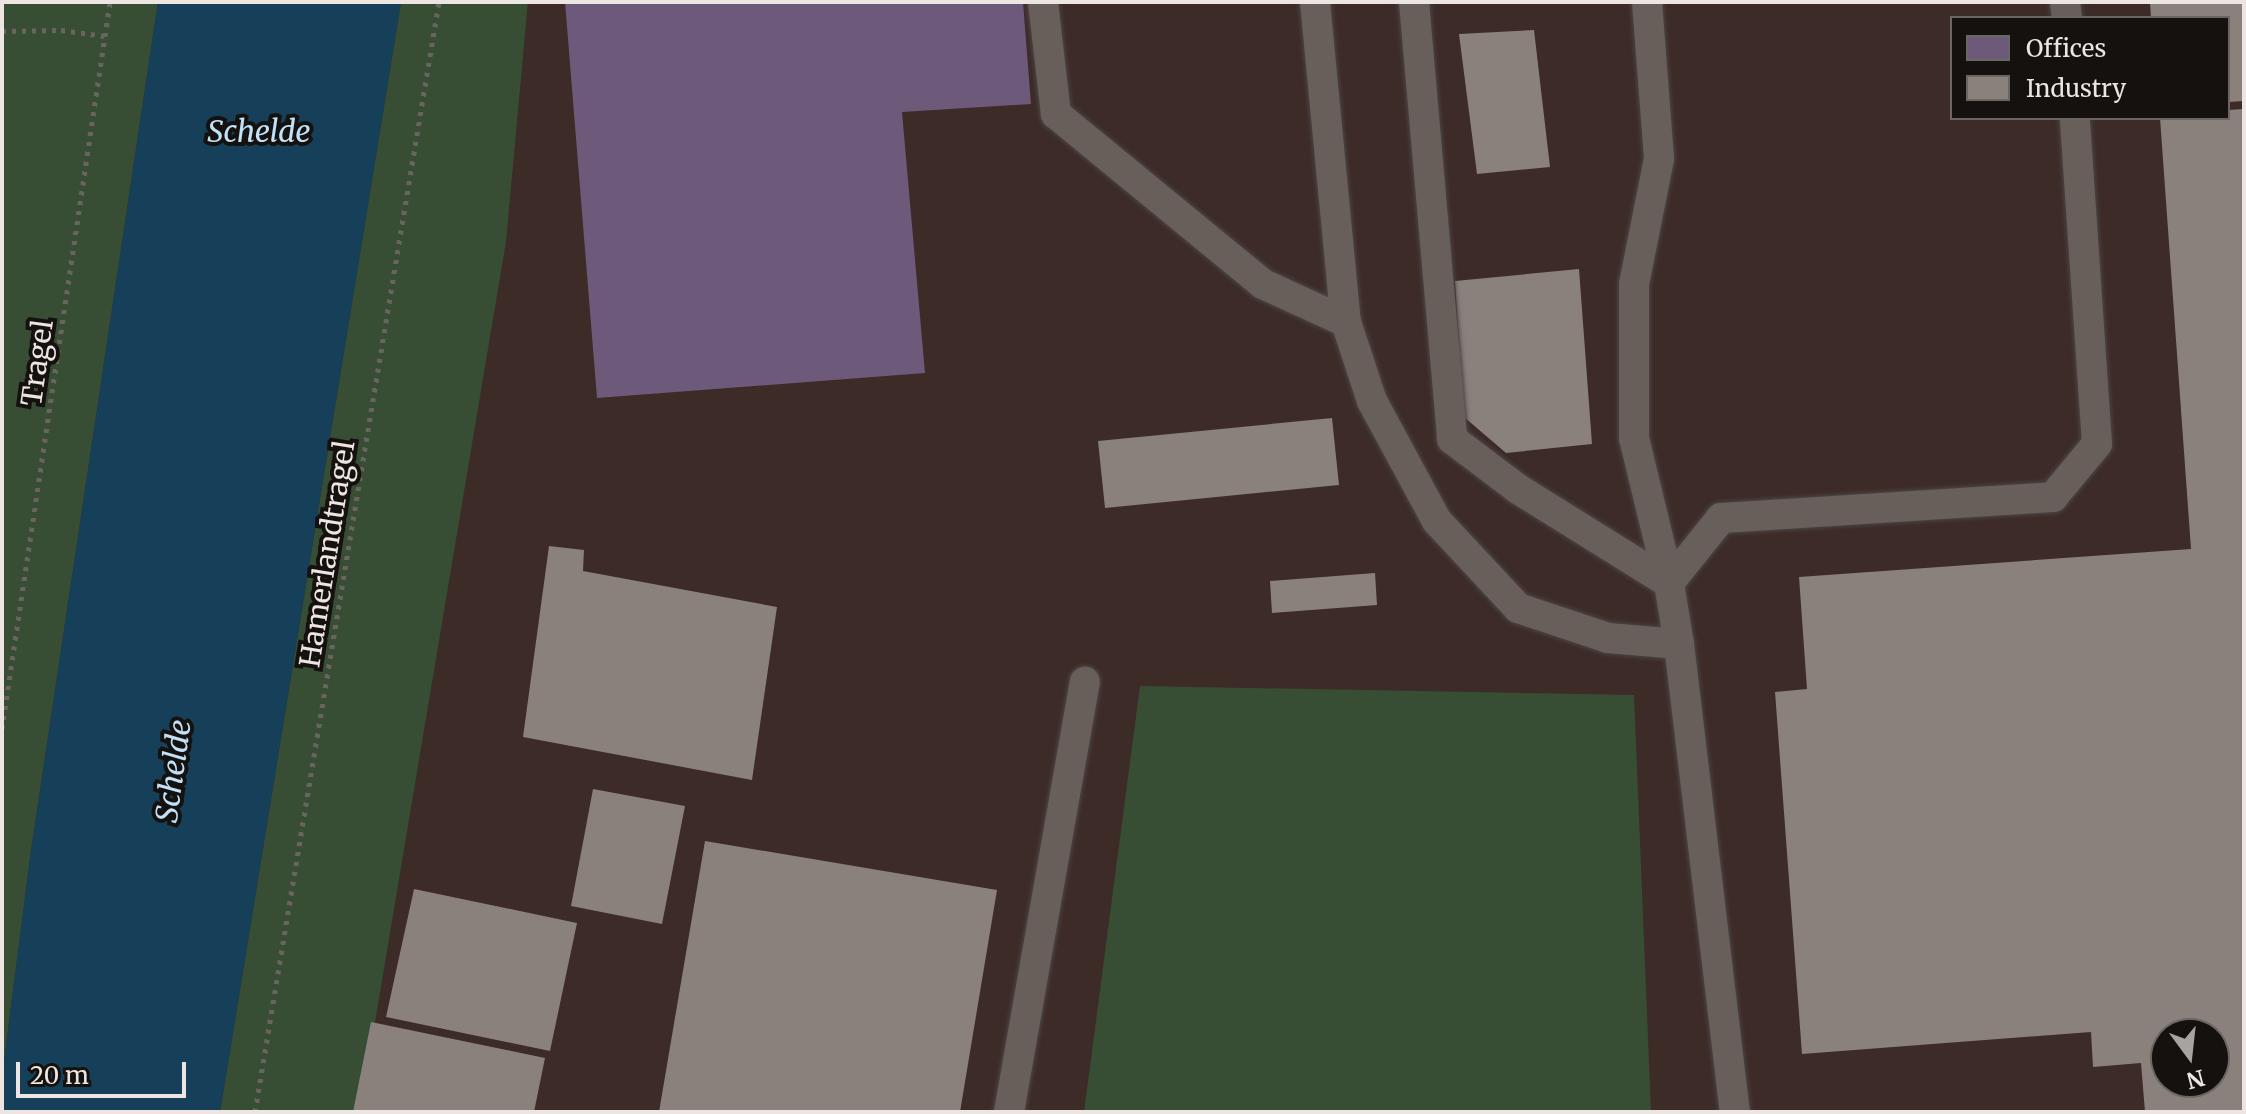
<!DOCTYPE html>
<html>
<head>
<meta charset="utf-8">
<style>
  body { margin:0 }
  #map { position:relative; width:2246px; height:1114px; overflow:hidden; background:#2d2824; font-family:Merriweather,serif }
  div>[style] { position:absolute }
  .industrial>* { inset:0; background:#3d2b28 }
  .green>* { inset:0; background:#384e34 }
  .water>* { inset:0; background:#16405a }
  .offices>* { inset:0; background:#6d597a }
  .industry>* { inset:0; background:#8a817c }
  .path>* { height:5px; margin-top:-2.5px; transform-origin:0; background:repeating-linear-gradient(90deg,#6a6460 0 4px,transparent 0 10px) }
  .roads { filter:drop-shadow(0 0 2px #4b4643) drop-shadow(0 0 2px #4b4643) }
  .lane>* { height:30px; margin:-15px; padding:0 15px; transform-origin:15px; border-radius:15px; background:#685f5b }
  span { translate:-50% -50%; white-space:nowrap; text-align:center; line-height:1.15; -webkit-text-stroke:8px #15110e; paint-order:stroke }
  .street-label { font-size:28px; color:#ece5e1 }
  .water-label { font-size:30px; color:#c1e1f9; font-style:italic }
  .frame { position:absolute; inset:0; border:4px solid #ece5e1; pointer-events:none }
  .legend { position:absolute; left:1950px; top:16px; width:280px; height:104px; box-sizing:border-box; background:#15110e; border:2px solid #6b6662; margin:0; padding:10px 14px; list-style:none; font-size:24px; color:#ece5e1 }
  .legend li { display:flex; align-items:center; gap:16px; height:40px }
  .legend b { width:40px; border:2px solid #6b6662 }
  .north { position:absolute; left:2150px; top:1018px; width:80px; height:80px; box-sizing:border-box; background:#15110e; border:2px solid #6b6662; border-radius:50%; rotate:165deg; font-size:22px; font-weight:700; line-height:32px; text-align:center; color:#ece5e1 }
  .north::after { content:''; display:block; margin:auto; width:28px; height:36px; background:#a9a39f; clip-path:polygon(50% 0,100% 100%,50% 72%,0 100%) }
  .scale { position:absolute; left:16px; top:1062px; width:170px; height:36px; box-sizing:border-box; border:4px solid #ece5e1; border-top:0; padding-left:10px; font-size:24px; line-height:28px; white-space:nowrap; color:#ece5e1; -webkit-text-stroke:6px #15110e; paint-order:stroke }
</style>
</head>
<body>
<div id="map">
  <div class="industrial">
    <div style="clip-path:polygon(evenodd,528px 2px,2244px 2px,2244px 1112px,360px 1112px,506px 242px,528px 2px,1952px 18px,2228px 18px,2228px 118px,1952px 118px,1952px 18px,528px 2px,2166px 1034px,2214px 1034px,2214px 1082px,2166px 1082px,2166px 1034px)"></div>
  </div>
  <div class="green">
    <div style="clip-path:polygon(2px 2px,158px 2px,31px 851px,2px 1077px)"></div>
    <div style="clip-path:polygon(401px 2px,528px 2px,506px 242px,360px 1112px,220px 1112px)"></div>
    <div style="clip-path:polygon(1140px 686px,1634px 695px,1651px 1112px,1084px 1112px)"></div>
  </div>
  <div class="water">
    <div style="clip-path:polygon(158px 2px,401px 2px,220px 1112px,2px 1112px,2px 1077px,31px 851px)"></div>
  </div>
  <div class="offices">
    <div style="clip-path:polygon(565px 2px,1023px 2px,1031px 104px,902px 112px,925px 373px,597px 398px)"></div>
  </div>
  <div class="industry">
    <div style="clip-path:polygon(2150px 2px,2244px 2px,2244px 101px,2228px 102px,2228px 18px,2151px 18px)"></div>
    <div style="clip-path:polygon(1534px 30px,1550px 167px,1477px 174px,1459px 34px)"></div>
    <div style="clip-path:polygon(evenodd,2244px 109px,2244px 1112px,2145px 1112px,2141px 1063px,2093px 1067px,2091px 1032px,1802px 1054px,1775px 692px,1807px 689px,1799px 577px,2191px 549px,2160px 118px,2228px 118px,2228px 110px,2244px 109px,2166px 1034px,2214px 1034px,2214px 1082px,2166px 1082px,2166px 1034px)"></div>
    <div style="clip-path:polygon(1579px 269px,1592px 444px,1506px 453px,1464px 417px,1455px 281px)"></div>
    <div style="clip-path:polygon(1332px 418px,1339px 485px,1105px 508px,1098px 441px)"></div>
    <div style="clip-path:polygon(549px 546px,584px 550px,583px 571px,777px 607px,752px 780px,523px 737px)"></div>
    <div style="clip-path:polygon(1375px 573px,1377px 605px,1272px 613px,1270px 581px)"></div>
    <div style="clip-path:polygon(593px 789px,685px 806px,662px 924px,571px 906px)"></div>
    <div style="clip-path:polygon(705px 841px,997px 890px,960px 1112px,659px 1112px)"></div>
    <div style="clip-path:polygon(414px 889px,577px 923px,550px 1051px,386px 1017px)"></div>
    <div style="clip-path:polygon(371px 1022px,545px 1058px,534px 1112px,353px 1112px)"></div>
  </div>
  <div class="path">
    <div style="left:2px;top:31px;width:59px;rotate:-1deg"></div>
    <div style="left:61px;top:30px;width:44px;rotate:7.8deg"></div>
    <div style="left:2px;top:729px;width:735px;rotate:-81.55deg"></div>
    <div style="left:255px;top:1112px;width:1125px;rotate:-80.59deg"></div>
  </div>
  <div class="roads">
    <div class="lane">
      <div style="left:1043px;top:2px;width:113px;rotate:83.4deg"></div>
      <div style="left:1056px;top:114px;width:268px;rotate:39.4deg"></div>
      <div style="left:1263px;top:284px;width:91px;rotate:24.6deg"></div>
      <div style="left:1315px;top:2px;width:321px;rotate:84.5deg"></div>
      <div style="left:1346px;top:322px;width:83px;rotate:71.8deg"></div>
      <div style="left:1372px;top:401px;width:136px;rotate:61.6deg"></div>
      <div style="left:1437px;top:521px;width:119px;rotate:47deg"></div>
      <div style="left:1518px;top:608px;width:95px;rotate:18.4deg"></div>
      <div style="left:1608px;top:638px;width:71px;rotate:4.8deg"></div>
      <div style="left:1414px;top:2px;width:439px;rotate:85deg"></div>
      <div style="left:1452px;top:439px;width:83px;rotate:37.1deg"></div>
      <div style="left:1518px;top:489px;width:178px;rotate:31.9deg"></div>
      <div style="left:1647px;top:2px;width:157px;rotate:85.6deg"></div>
      <div style="left:1659px;top:159px;width:127px;rotate:101.3deg"></div>
      <div style="left:1634px;top:284px;width:154px;rotate:90deg"></div>
      <div style="left:1634px;top:438px;width:149px;rotate:76.4deg"></div>
      <div style="left:1669px;top:583px;width:62px;rotate:80.7deg"></div>
      <div style="left:1679px;top:644px;width:471px;rotate:83.2deg"></div>
      <div style="left:2065px;top:2px;width:16px;rotate:83deg"></div>
      <div style="left:1669px;top:583px;width:83px;rotate:-51.3deg"></div>
      <div style="left:1721px;top:518px;width:333px;rotate:-3.6deg"></div>
      <div style="left:2053px;top:497px;width:69px;rotate:-50.3deg"></div>
      <div style="left:2097px;top:444px;width:327px;rotate:-93.9deg"></div>
      <div style="left:1009px;top:1112px;width:437px;rotate:-80deg"></div>
    </div>
  </div>
  <div class="street-label">
    <span style="left:37px;top:363px;rotate:-82deg">Tragel</span>
    <span style="left:327px;top:554px;rotate:-81deg">Hamerlandtragel</span>
  </div>
  <div class="water-label">
    <span style="left:259px;top:131px">Schelde</span>
    <span style="left:173px;top:771px;rotate:-82deg">Schelde</span>
  </div>
  <div class="frame"></div>
  <ul class="legend">
  <li><b style="height:22px;background:#6d597a"></b>Offices</li>
  <li><b style="height:22px;background:#8a817c"></b>Industry</li>
  </ul>
  <div class="north">N</div>
  <div class="scale">20 m</div>
</div>
</body>
</html>
